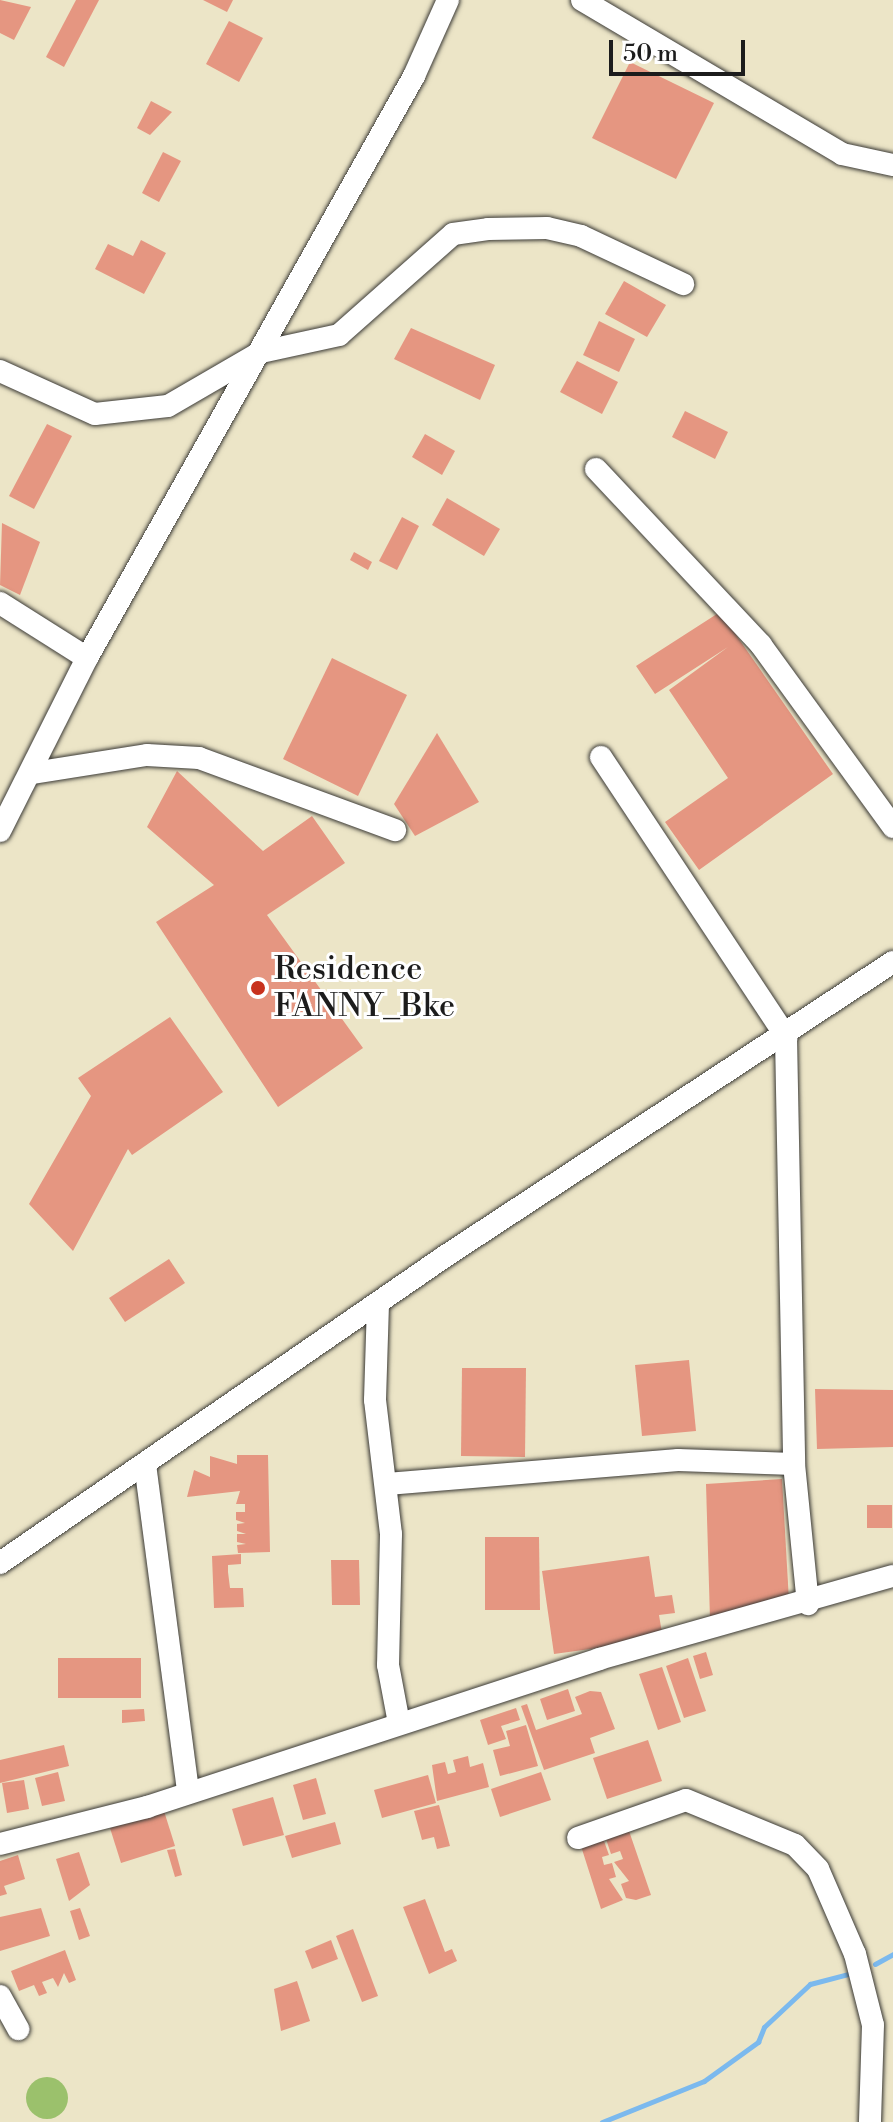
<!DOCTYPE html>
<html>
<head>
<meta charset="utf-8">
<style>
  body { margin:0 }
  #map { position:relative; width:893px; height:2122px; overflow:hidden; background:#ece5c7; font-family:"Libre Bodoni",serif }
  div>[style] { position:absolute }
  .green>* { inset:0; background:#9bc16c }
  .round { border-radius:50% }
  .stream>* { height:5px; margin:-2.5px; padding:0 2.5px; transform-origin:2.5px; border-radius:2.5px; background:#7bb9ee }
  .building>* { inset:0; background:#e59681 }
  .roads { filter:drop-shadow(0 0 2px #3b3a36) drop-shadow(0 0 2px #3b3a36) }
  .street>* { height:22px; margin:-11px; padding:0 11px; transform-origin:11px; border-radius:11px; background:#fff }
  .dots>* { width:22px; height:22px; translate:-50% -50%; box-sizing:border-box; border:4px solid #fff; border-radius:50% }
  span { translate:-50% -50%; white-space:nowrap; text-align:center; line-height:1.15; -webkit-text-stroke:6px #fff; paint-order:stroke }
  .poi-label { font-size:32px; color:#1c1c1c }
  .left { translate:0 -50%; text-align:left }
  .scale { position:absolute; left:609px; top:40px; width:136px; height:36px; box-sizing:border-box; border:4px solid #1c1c1c; border-top:0; padding-left:10px; font-size:24px; line-height:28px; white-space:nowrap; color:#1c1c1c; -webkit-text-stroke:6px #fff; paint-order:stroke }
</style>
</head>
<body>
<div id="map">
  <div class="green">
    <div class="round" style="left:26px;top:2077px;width:42px;height:42px"></div>
  </div>
  <div class="stream">
    <div style="left:875px;top:1964px;width:21px;rotate:-29deg"></div>
    <div style="left:602px;top:2122px;width:110px;rotate:-21.9deg"></div>
    <div style="left:704px;top:2081px;width:67px;rotate:-35.8deg"></div>
    <div style="left:758px;top:2042px;width:16px;rotate:-68deg"></div>
    <div style="left:764px;top:2027px;width:63px;rotate:-43.1deg"></div>
    <div style="left:810px;top:1984px;width:43px;rotate:-14.7deg"></div>
  </div>
  <div class="building">
    <div style="clip-path:polygon(0 0,31px 7px,14px 40px,0 33px)"></div>
    <div style="clip-path:polygon(76px 0,99px 0,64px 67px,46px 57px)"></div>
    <div style="clip-path:polygon(203px 0,233px 0,227px 12px)"></div>
    <div style="clip-path:polygon(229px 21px,263px 38px,239px 82px,206px 64px)"></div>
    <div style="clip-path:polygon(630px 62px,714px 103px,676px 179px,592px 138px)"></div>
    <div style="clip-path:polygon(151px 101px,172px 112px,150px 135px,137px 128px)"></div>
    <div style="clip-path:polygon(163px 152px,181px 161px,159px 202px,142px 193px)"></div>
    <div style="clip-path:polygon(141px 240px,166px 253px,144px 294px,95px 269px,108px 244px,133px 256px)"></div>
    <div style="clip-path:polygon(624px 281px,666px 305px,647px 337px,605px 314px)"></div>
    <div style="clip-path:polygon(599px 321px,635px 339px,619px 372px,583px 355px)"></div>
    <div style="clip-path:polygon(411px 328px,495px 365px,480px 400px,394px 359px)"></div>
    <div style="clip-path:polygon(577px 361px,618px 382px,602px 414px,560px 392px)"></div>
    <div style="clip-path:polygon(685px 411px,728px 432px,715px 459px,672px 437px)"></div>
    <div style="clip-path:polygon(47px 424px,72px 436px,34px 509px,9px 496px)"></div>
    <div style="clip-path:polygon(425px 434px,455px 451px,442px 475px,412px 457px)"></div>
    <div style="clip-path:polygon(447px 498px,500px 529px,484px 556px,432px 525px)"></div>
    <div style="clip-path:polygon(402px 517px,419px 526px,397px 570px,379px 561px)"></div>
    <div style="clip-path:polygon(2px 523px,40px 542px,20px 595px,0 585px)"></div>
    <div style="clip-path:polygon(354px 552px,372px 562px,368px 570px,350px 560px)"></div>
    <div style="clip-path:polygon(720px 612px,833px 774px,699px 870px,665px 822px,728px 778px,669px 690px,728px 647px,655px 694px,636px 666px)"></div>
    <div style="clip-path:polygon(332px 658px,407px 695px,358px 796px,283px 759px)"></div>
    <div style="clip-path:polygon(437px 733px,479px 802px,415px 836px,394px 804px)"></div>
    <div style="clip-path:polygon(177px 771px,263px 851px,312px 816px,345px 863px,267px 915px,363px 1048px,278px 1107px,156px 922px,214px 885px,147px 827px)"></div>
    <div style="clip-path:polygon(170px 1017px,223px 1092px,132px 1155px,128px 1149px,73px 1251px,29px 1204px,91px 1096px,78px 1078px)"></div>
    <div style="clip-path:polygon(169px 1259px,185px 1283px,125px 1322px,109px 1298px)"></div>
    <div style="clip-path:polygon(689px 1360px,696px 1431px,642px 1436px,635px 1365px)"></div>
    <div style="clip-path:polygon(462px 1368px,526px 1368px,525px 1457px,461px 1456px)"></div>
    <div style="clip-path:polygon(815px 1389px,893px 1390px,893px 1447px,817px 1449px)"></div>
    <div style="clip-path:polygon(237px 1455px,268px 1455px,270px 1552px,238px 1553px,237px 1545px,246px 1544px,237px 1542px,237px 1534px,246px 1534px,237px 1531px,237px 1524px,245px 1523px,236px 1520px,236px 1512px,245px 1512px,245px 1504px,236px 1504px,240px 1491px,187px 1497px,194px 1470px,210px 1477px,210px 1456px,237px 1464px)"></div>
    <div style="clip-path:polygon(782px 1479px,789px 1601px,710px 1619px,706px 1484px)"></div>
    <div style="clip-path:polygon(867px 1505px,892px 1505px,892px 1528px,867px 1528px)"></div>
    <div style="clip-path:polygon(485px 1537px,539px 1537px,540px 1610px,485px 1610px)"></div>
    <div style="clip-path:polygon(241px 1554px,241px 1564px,228px 1565px,228px 1572px,230px 1588px,243px 1588px,244px 1607px,214px 1608px,212px 1556px)"></div>
    <div style="clip-path:polygon(649px 1556px,655px 1597px,672px 1595px,675px 1613px,659px 1615px,663px 1639px,554px 1654px,542px 1571px)"></div>
    <div style="clip-path:polygon(331px 1560px,359px 1560px,360px 1605px,332px 1605px)"></div>
    <div style="clip-path:polygon(706px 1652px,713px 1675px,700px 1679px,693px 1656px)"></div>
    <div style="clip-path:polygon(58px 1658px,141px 1658px,141px 1698px,58px 1698px)"></div>
    <div style="clip-path:polygon(688px 1658px,706px 1711px,684px 1718px,666px 1666px)"></div>
    <div style="clip-path:polygon(662px 1667px,681px 1722px,658px 1730px,639px 1674px)"></div>
    <div style="clip-path:polygon(568px 1689px,575px 1711px,547px 1720px,540px 1699px)"></div>
    <div style="clip-path:polygon(590px 1691px,601px 1692px,615px 1729px,590px 1738px,595px 1753px,544px 1770px,521px 1706px,527px 1704px,536px 1730px,582px 1714px,575px 1697px)"></div>
    <div style="clip-path:polygon(516px 1708px,520px 1720px,501px 1726px,506px 1739px,488px 1745px,480px 1720px)"></div>
    <div style="clip-path:polygon(144px 1709px,145px 1721px,122px 1723px,122px 1710px)"></div>
    <div style="clip-path:polygon(526px 1725px,538px 1766px,500px 1776px,493px 1750px,510px 1746px,506px 1731px)"></div>
    <div style="clip-path:polygon(648px 1740px,662px 1781px,607px 1799px,593px 1758px)"></div>
    <div style="clip-path:polygon(64px 1745px,69px 1766px,0 1783px,0 1760px)"></div>
    <div style="clip-path:polygon(468px 1756px,470px 1767px,483px 1763px,489px 1787px,437px 1801px,432px 1765px,445px 1762px,448px 1774px,456px 1772px,453px 1760px)"></div>
    <div style="clip-path:polygon(58px 1772px,65px 1801px,42px 1806px,35px 1778px)"></div>
    <div style="clip-path:polygon(541px 1772px,551px 1800px,500px 1817px,491px 1789px)"></div>
    <div style="clip-path:polygon(428px 1775px,436px 1803px,382px 1818px,374px 1790px)"></div>
    <div style="clip-path:polygon(316px 1778px,326px 1814px,303px 1820px,293px 1785px)"></div>
    <div style="clip-path:polygon(24px 1780px,29px 1809px,7px 1813px,2px 1783px)"></div>
    <div style="clip-path:polygon(273px 1797px,284px 1835px,243px 1846px,232px 1809px)"></div>
    <div style="clip-path:polygon(439px 1805px,450px 1846px,437px 1849px,434px 1837px,422px 1840px,414px 1811px)"></div>
    <div style="clip-path:polygon(164px 1811px,175px 1846px,121px 1863px,110px 1828px)"></div>
    <div style="clip-path:polygon(335px 1822px,341px 1844px,292px 1858px,285px 1836px)"></div>
    <div style="clip-path:polygon(628px 1828px,651px 1895px,636px 1900px,626px 1898px,621px 1884px,629px 1881px,614px 1862px,623px 1859px,620px 1851px,611px 1854px,606px 1839px)"></div>
    <div style="clip-path:polygon(595px 1839px,604px 1841px,609px 1855px,602px 1857px,604px 1865px,612px 1863px,616px 1877px,609px 1879px,623px 1900px,601px 1909px,580px 1843px)"></div>
    <div style="clip-path:polygon(175px 1849px,182px 1875px,175px 1877px,167px 1850px)"></div>
    <div style="clip-path:polygon(79px 1852px,90px 1885px,69px 1901px,56px 1859px)"></div>
    <div style="clip-path:polygon(18px 1855px,25px 1879px,4px 1886px,7px 1894px,0 1896px,0 1861px)"></div>
    <div style="clip-path:polygon(425px 1899px,445px 1952px,452px 1949px,457px 1961px,429px 1974px,403px 1907px)"></div>
    <div style="clip-path:polygon(41px 1908px,50px 1936px,0 1951px,0 1917px)"></div>
    <div style="clip-path:polygon(80px 1908px,90px 1936px,79px 1940px,70px 1911px)"></div>
    <div style="clip-path:polygon(353px 1929px,378px 1996px,362px 2002px,336px 1936px)"></div>
    <div style="clip-path:polygon(331px 1940px,338px 1959px,312px 1969px,305px 1951px)"></div>
    <div style="clip-path:polygon(65px 1950px,76px 1980px,69px 1983px,64px 1973px,58px 1987px,53px 1978px,42px 1982px,47px 1993px,39px 1996px,34px 1985px,19px 1991px,11px 1971px)"></div>
    <div style="clip-path:polygon(297px 1981px,310px 2021px,281px 2031px,274px 1989px)"></div>
  </div>
  <div class="roads">
    <div class="street">
      <div style="left:582px;top:0;width:302px;rotate:30.6deg"></div>
      <div style="left:842px;top:154px;width:52px;rotate:12.2deg"></div>
      <div style="left:0;top:371px;width:104px;rotate:24.4deg"></div>
      <div style="left:95px;top:414px;width:73px;rotate:-6.3deg"></div>
      <div style="left:168px;top:406px;width:108px;rotate:-30.1deg"></div>
      <div style="left:261px;top:352px;width:80px;rotate:-12.3deg"></div>
      <div style="left:339px;top:335px;width:152px;rotate:-41.5deg"></div>
      <div style="left:453px;top:234px;width:35px;rotate:-8deg"></div>
      <div style="left:488px;top:229px;width:59px;rotate:-1deg"></div>
      <div style="left:547px;top:228px;width:35px;rotate:13deg"></div>
      <div style="left:581px;top:236px;width:113px;rotate:25.2deg"></div>
      <div style="left:596px;top:469px;width:241px;rotate:46.8deg"></div>
      <div style="left:761px;top:645px;width:225px;rotate:54deg"></div>
      <div style="left:0;top:603px;width:103px;rotate:32.3deg"></div>
      <div style="left:601px;top:757px;width:336px;rotate:56.5deg"></div>
      <div style="left:786px;top:1037px;width:427px;rotate:88.9deg"></div>
      <div style="left:794px;top:1464px;width:141px;rotate:84.3deg"></div>
      <div style="left:33px;top:773px;width:115px;rotate:-9deg"></div>
      <div style="left:147px;top:755px;width:52px;rotate:3.3deg"></div>
      <div style="left:199px;top:758px;width:209px;rotate:20.2deg"></div>
      <div style="left:0;top:831px;width:194px;rotate:-63.3deg"></div>
      <div style="left:87px;top:658px;width:668px;rotate:-60.67deg"></div>
      <div style="left:414px;top:76px;width:83px;rotate:-65.9deg"></div>
      <div style="left:378px;top:1304px;width:96px;rotate:91.8deg"></div>
      <div style="left:375px;top:1400px;width:135px;rotate:83.2deg"></div>
      <div style="left:391px;top:1534px;width:131px;rotate:91.3deg"></div>
      <div style="left:388px;top:1665px;width:59px;rotate:79.3deg"></div>
      <div style="left:145px;top:1464px;width:330px;rotate:82.5deg"></div>
      <div style="left:387px;top:1484px;width:292px;rotate:-4.7deg"></div>
      <div style="left:678px;top:1460px;width:116px;rotate:2deg"></div>
      <div style="left:0;top:1563px;width:539px;rotate:-34.57deg"></div>
      <div style="left:444px;top:1257px;width:537px;rotate:-33.31deg"></div>
      <div style="left:578px;top:1838px;width:114px;rotate:-19.4deg"></div>
      <div style="left:686px;top:1800px;width:118px;rotate:22.4deg"></div>
      <div style="left:795px;top:1845px;width:33px;rotate:46deg"></div>
      <div style="left:818px;top:1869px;width:93px;rotate:66.5deg"></div>
      <div style="left:855px;top:1954px;width:73px;rotate:75.8deg"></div>
      <div style="left:873px;top:2025px;width:97px;rotate:91.8deg"></div>
      <div style="left:0;top:1844px;width:152px;rotate:-14.1deg"></div>
      <div style="left:147px;top:1807px;width:476px;rotate:-18.1deg"></div>
      <div style="left:599px;top:1659px;width:305px;rotate:-15.8deg"></div>
      <div style="left:0;top:1996px;width:38px;rotate:61deg"></div>
    </div>
  </div>
  <div class="dots">
    <div style="left:258px;top:988px;background:#c8321e"></div>
  </div>
  <div class="poi-label">
    <span class="left" style="left:274px;top:988px">Residence<br>FANNY_Bke</span>
  </div>
  <div class="scale">50 m</div>
</div>
</body>
</html>
